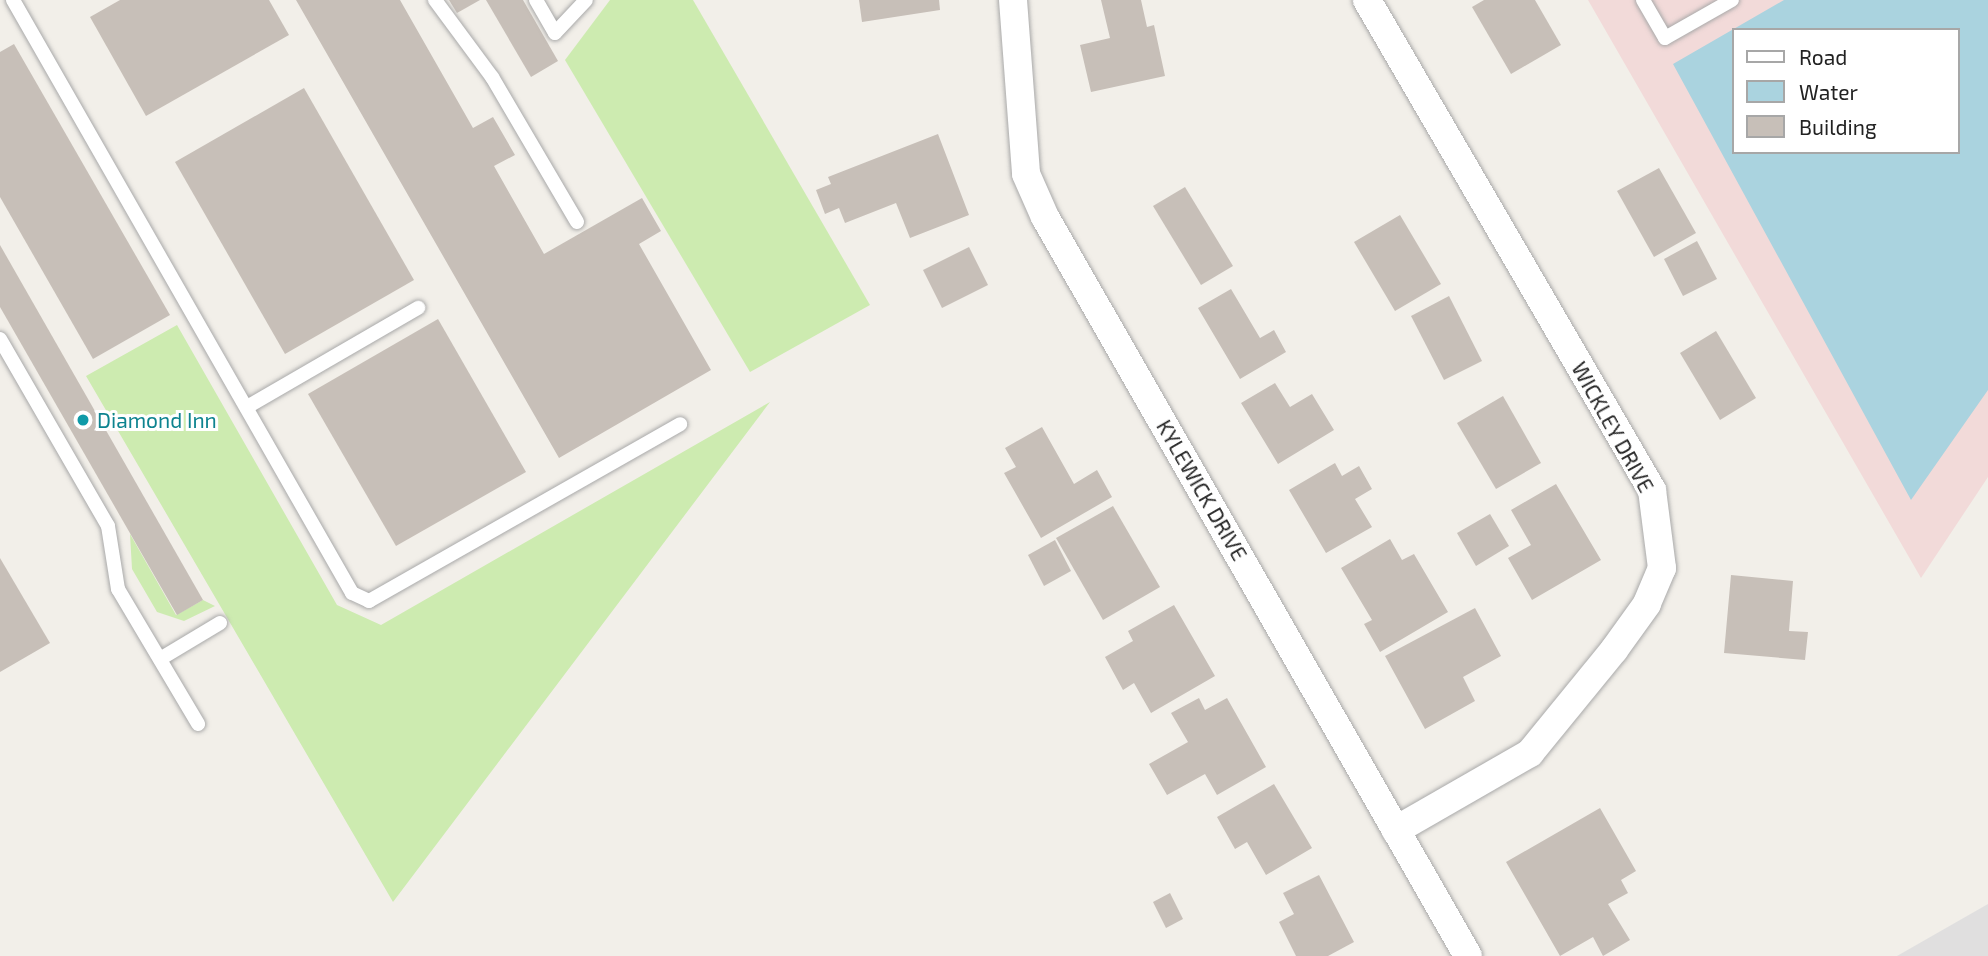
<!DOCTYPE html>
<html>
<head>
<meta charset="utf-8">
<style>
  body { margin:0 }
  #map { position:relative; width:1988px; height:956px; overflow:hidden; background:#f2efe9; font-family:"Exo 2",sans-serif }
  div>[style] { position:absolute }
  .residential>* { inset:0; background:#e0dfdf }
  .commercial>* { inset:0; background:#f2dad9 }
  .grass>* { inset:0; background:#cdebb0 }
  .water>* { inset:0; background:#aad3df }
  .building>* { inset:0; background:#c7bfb8 }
  .roads { filter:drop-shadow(0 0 2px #a9a9a9) drop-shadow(0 0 2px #a9a9a9) }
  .service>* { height:14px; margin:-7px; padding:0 7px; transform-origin:7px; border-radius:7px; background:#fff }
  .minor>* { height:28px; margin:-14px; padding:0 14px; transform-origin:14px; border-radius:14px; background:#fff }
  .dots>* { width:19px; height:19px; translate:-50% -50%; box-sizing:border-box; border:4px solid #fff; border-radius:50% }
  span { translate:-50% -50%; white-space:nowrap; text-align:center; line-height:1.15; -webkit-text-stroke:6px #fff; paint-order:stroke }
  .culture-label { font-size:21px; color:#0d838f }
  .left { translate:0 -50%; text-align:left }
  .street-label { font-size:21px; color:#222 }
  .legend { position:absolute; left:1732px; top:28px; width:228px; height:126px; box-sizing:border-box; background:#fff; border:2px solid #a7a7a7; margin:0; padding:9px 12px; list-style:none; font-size:21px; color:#222 }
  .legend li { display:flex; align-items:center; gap:14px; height:35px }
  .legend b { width:35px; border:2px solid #a7a7a7 }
</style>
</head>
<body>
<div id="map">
  <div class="residential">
    <div style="clip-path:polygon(1988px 904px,1988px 956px,1897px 956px)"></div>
  </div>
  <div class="commercial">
    <div style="clip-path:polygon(evenodd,1588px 0,1988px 0,1988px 477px,1921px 578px,1588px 0,1734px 30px,1958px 30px,1958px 152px,1734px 152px,1734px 30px)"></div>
  </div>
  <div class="grass">
    <div style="clip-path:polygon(610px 0,693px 0,870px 305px,750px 372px,565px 60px)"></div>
    <div style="clip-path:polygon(177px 325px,337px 605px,381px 625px,770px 402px,393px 902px,86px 376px)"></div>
    <div style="clip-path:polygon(130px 534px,176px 615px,203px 600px,215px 606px,184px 621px,157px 612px,132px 569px)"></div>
  </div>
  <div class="water">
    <div style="clip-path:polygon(evenodd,1784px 0,1988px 0,1988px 390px,1911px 500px,1673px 64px,1784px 0,1734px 30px,1958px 30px,1958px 152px,1734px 152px,1734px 30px)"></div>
  </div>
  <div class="building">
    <div style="clip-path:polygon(120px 0,269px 0,289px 35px,146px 116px,90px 17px)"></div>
    <div style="clip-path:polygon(296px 0,400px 0,473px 128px,493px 117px,515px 155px,494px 166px,544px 254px,642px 198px,661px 231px,639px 244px,711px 370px,559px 458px)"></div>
    <div style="clip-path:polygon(449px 0,480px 0,457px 13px)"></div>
    <div style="clip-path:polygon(486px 0,523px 0,558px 61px,531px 77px)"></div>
    <div style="clip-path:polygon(859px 0,939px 0,940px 10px,862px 22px)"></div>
    <div style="clip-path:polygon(1101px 0,1141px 0,1147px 27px,1154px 25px,1165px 76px,1091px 92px,1080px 45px,1110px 38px)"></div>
    <div style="clip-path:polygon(1484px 0,1535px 0,1561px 45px,1511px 74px,1472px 7px)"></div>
    <div style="clip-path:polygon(14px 44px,170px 315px,93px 359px,0 197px,0 52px)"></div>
    <div style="clip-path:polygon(304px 88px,414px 280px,285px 354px,175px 162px)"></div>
    <div style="clip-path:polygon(938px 134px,969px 215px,910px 238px,896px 203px,845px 223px,839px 208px,825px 214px,816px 190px,831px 184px,828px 177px)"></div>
    <div style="clip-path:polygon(1659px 168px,1696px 233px,1654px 257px,1617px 191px)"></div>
    <div style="clip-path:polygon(1185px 187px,1233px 266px,1201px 285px,1153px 206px)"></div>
    <div style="clip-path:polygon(1400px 215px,1441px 284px,1395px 311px,1354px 242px)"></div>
    <div style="clip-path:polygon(1697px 241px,1717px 279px,1683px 296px,1664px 259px)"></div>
    <div style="clip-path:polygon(0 245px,203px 600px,177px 615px,0 307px)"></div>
    <div style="clip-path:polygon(969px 247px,988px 285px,942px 308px,923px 270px)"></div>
    <div style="clip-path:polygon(1231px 289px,1260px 338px,1274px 330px,1286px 352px,1240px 379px,1198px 308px)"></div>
    <div style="clip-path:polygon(1449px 296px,1482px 361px,1444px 380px,1411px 316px)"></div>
    <div style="clip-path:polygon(438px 319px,526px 472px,396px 546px,308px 394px)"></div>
    <div style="clip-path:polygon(1716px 331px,1756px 398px,1720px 420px,1680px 353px)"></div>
    <div style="clip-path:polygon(1275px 383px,1290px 407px,1312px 394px,1334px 430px,1278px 464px,1241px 403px)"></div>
    <div style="clip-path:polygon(1503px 396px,1541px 463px,1496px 489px,1457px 423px)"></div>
    <div style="clip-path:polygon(1042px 427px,1074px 484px,1097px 470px,1112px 497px,1041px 538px,1004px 473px,1016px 467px,1005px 448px)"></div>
    <div style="clip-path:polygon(1335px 463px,1342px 476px,1359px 466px,1372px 489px,1355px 499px,1372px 527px,1326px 553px,1289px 490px)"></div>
    <div style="clip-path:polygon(1556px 484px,1601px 560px,1532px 600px,1508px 558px,1531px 545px,1511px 510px)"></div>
    <div style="clip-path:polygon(1113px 506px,1160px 587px,1103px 620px,1056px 538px)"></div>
    <div style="clip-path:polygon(1490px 514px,1509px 546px,1476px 566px,1457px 533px)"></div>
    <div style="clip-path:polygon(1390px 539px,1402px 560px,1414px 554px,1448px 612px,1380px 652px,1364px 624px,1372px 620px,1341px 568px)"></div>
    <div style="clip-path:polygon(1055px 540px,1071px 571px,1044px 586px,1028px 555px)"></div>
    <div style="clip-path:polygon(0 558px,50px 643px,0 672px)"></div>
    <div style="clip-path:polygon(1731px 575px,1793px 581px,1789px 631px,1808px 632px,1805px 660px,1724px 653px)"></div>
    <div style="clip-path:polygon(1174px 605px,1215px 676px,1151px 713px,1134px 683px,1123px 690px,1105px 657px,1133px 641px,1128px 631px)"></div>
    <div style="clip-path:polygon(1475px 608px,1501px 656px,1463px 677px,1475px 701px,1425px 729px,1385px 656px)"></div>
    <div style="clip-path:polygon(1199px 698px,1205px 710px,1227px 698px,1266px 767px,1217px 795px,1205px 774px,1167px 795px,1149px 764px,1188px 742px,1171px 713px)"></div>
    <div style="clip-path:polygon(1274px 784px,1312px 848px,1266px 875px,1247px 842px,1235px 849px,1217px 817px)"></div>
    <div style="clip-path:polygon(1600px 808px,1636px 871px,1621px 880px,1628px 893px,1608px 904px,1630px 940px,1603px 956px,1593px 937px,1560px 956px,1506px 862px)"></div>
    <div style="clip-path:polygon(1319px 875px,1354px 942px,1328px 956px,1296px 956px,1279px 922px,1294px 914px,1283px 893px)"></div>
    <div style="clip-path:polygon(1170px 893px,1183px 919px,1166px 928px,1153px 902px)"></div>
  </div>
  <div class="roads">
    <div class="service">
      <div style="left:13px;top:0;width:683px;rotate:60.24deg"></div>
      <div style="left:352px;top:593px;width:19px;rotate:25deg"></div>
      <div style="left:369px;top:601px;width:358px;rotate:-29.6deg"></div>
      <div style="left:435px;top:0;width:96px;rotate:53.5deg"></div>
      <div style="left:492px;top:77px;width:168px;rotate:59.6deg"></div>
      <div style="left:536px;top:0;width:38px;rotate:60deg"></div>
      <div style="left:555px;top:33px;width:45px;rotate:-46.8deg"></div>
      <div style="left:1643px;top:0;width:44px;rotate:59.9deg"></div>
      <div style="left:1665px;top:38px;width:77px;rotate:-29.6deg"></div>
      <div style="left:0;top:339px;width:216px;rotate:60deg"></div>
      <div style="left:108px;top:526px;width:64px;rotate:81deg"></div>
      <div style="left:118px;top:589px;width:157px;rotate:59.3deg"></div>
      <div style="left:247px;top:407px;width:198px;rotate:-30.1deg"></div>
      <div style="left:160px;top:659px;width:70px;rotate:-31deg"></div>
    </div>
    <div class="minor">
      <div style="left:1013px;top:0;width:174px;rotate:85.7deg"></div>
      <div style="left:1026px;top:174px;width:47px;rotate:66.2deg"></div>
      <div style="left:1045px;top:217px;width:851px;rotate:60.21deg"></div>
      <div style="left:1367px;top:0;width:567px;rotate:59.82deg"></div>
      <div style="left:1652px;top:490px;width:79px;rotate:82.7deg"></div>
      <div style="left:1662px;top:568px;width:39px;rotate:113deg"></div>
      <div style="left:1647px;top:604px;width:57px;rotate:125.7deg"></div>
      <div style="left:1614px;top:650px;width:133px;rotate:129.2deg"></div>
      <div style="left:1530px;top:753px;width:155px;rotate:150.1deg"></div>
    </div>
  </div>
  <div class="dots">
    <div style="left:83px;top:420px;background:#0f9aa8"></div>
  </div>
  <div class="culture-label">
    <span class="left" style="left:97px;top:420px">Diamond Inn</span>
  </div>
  <div class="street-label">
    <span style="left:1613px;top:427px;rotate:61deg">WICKLEY DRIVE</span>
    <span style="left:1202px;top:490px;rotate:60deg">KYLEWICK DRIVE</span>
  </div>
  <ul class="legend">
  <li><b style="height:9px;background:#fff"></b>Road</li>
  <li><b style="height:19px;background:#aad3df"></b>Water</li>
  <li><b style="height:19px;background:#c7bfb8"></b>Building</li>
  </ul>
</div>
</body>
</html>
